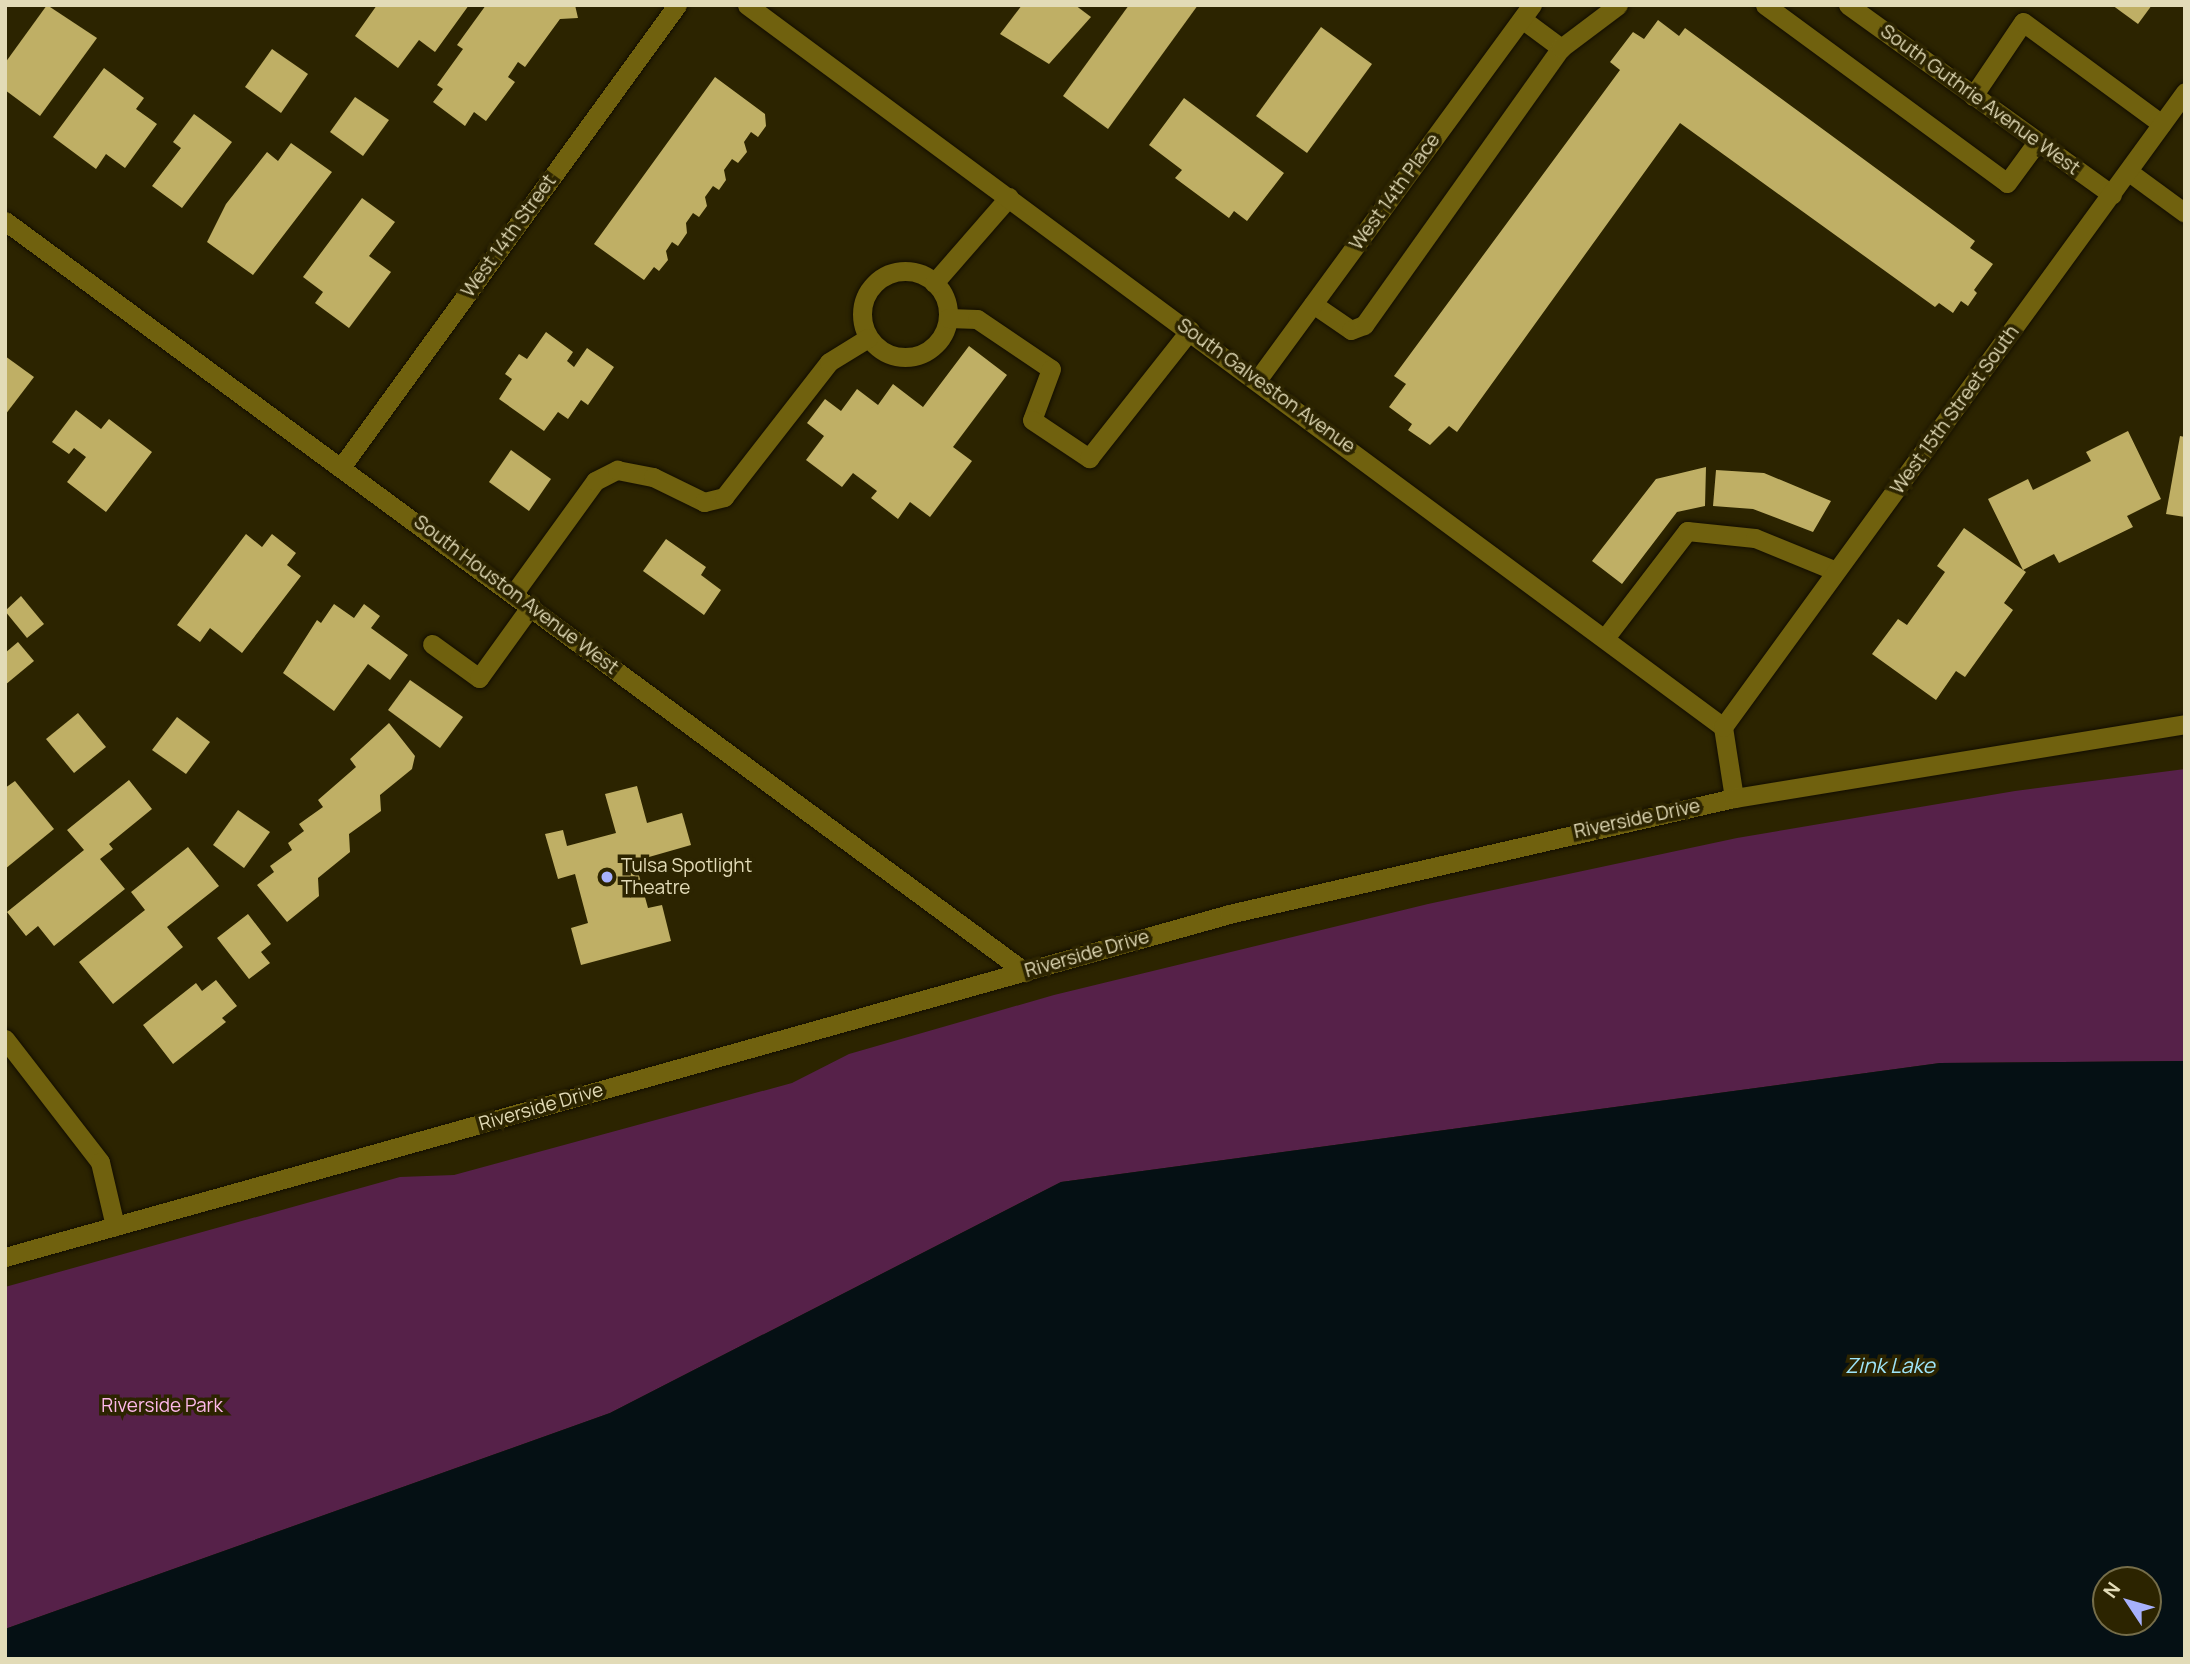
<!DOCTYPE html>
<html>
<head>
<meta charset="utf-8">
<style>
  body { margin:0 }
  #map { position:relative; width:2190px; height:1664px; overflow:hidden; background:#2c2400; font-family:Manrope,sans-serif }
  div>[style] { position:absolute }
  .green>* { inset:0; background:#562149 }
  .water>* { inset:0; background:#051014 }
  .building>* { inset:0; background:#bfaf65 }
  .roads { filter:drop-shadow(0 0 2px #120d00) drop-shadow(0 0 2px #120d00) }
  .service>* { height:19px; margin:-9.5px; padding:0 9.5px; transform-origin:9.5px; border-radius:9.5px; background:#70610e }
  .service>.ring { margin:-9.5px; padding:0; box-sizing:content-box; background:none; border:19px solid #70610e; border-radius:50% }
  .minor>* { height:19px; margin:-9.5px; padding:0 9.5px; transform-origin:9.5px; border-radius:9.5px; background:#70610e }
  .tertiary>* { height:19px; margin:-9.5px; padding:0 9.5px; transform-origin:9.5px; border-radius:9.5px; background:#70610e }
  .dots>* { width:19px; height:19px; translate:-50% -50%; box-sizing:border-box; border:4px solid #2c2400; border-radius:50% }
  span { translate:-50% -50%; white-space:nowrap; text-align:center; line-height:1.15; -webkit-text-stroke:7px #2c2400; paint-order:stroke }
  .street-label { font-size:19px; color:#e2dbb7 }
  .poi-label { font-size:19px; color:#e2dbb7 }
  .left { translate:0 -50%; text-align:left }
  .park-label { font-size:19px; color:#fdb8e9 }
  .water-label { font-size:21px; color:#9fe6fa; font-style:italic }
  .frame { position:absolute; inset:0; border:7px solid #e2dbb7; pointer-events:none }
  .north { position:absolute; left:2092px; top:1566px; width:70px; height:70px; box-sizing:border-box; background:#2c2400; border:2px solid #756d49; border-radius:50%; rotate:306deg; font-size:19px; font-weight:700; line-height:28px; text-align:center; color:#e2dbb7 }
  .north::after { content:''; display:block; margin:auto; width:24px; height:32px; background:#a7b1fc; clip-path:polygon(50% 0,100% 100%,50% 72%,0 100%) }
</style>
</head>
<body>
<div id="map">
  <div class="green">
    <div style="clip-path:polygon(2185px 769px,2185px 1061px,1940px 1063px,1061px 1182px,610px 1413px,5px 1629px,5px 1287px,400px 1177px,454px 1175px,792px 1083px,849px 1054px,1054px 995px,1428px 904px,1737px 838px,2015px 791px)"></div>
  </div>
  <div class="water">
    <div style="clip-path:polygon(evenodd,2185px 1061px,2185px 1659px,5px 1659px,5px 1629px,610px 1413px,1061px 1182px,1940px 1063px,2185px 1061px,2106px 1580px,2148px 1580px,2148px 1622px,2106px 1622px,2106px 1580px)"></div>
  </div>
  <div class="building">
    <div style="clip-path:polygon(47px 5px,97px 38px,40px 116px,5px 90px,5px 63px)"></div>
    <div style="clip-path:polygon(377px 5px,469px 5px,435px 52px,419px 40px,398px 68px,355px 36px)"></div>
    <div style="clip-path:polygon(486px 5px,575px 5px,578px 18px,560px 19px,525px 67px,518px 62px,508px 77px,515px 82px,486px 121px,474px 112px,465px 126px,433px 102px,443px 89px,437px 85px,463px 49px,457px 45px)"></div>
    <div style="clip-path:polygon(1022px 5px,1075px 5px,1091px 17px,1049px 64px,1000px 34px)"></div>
    <div style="clip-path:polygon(1129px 5px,1198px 5px,1108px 129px,1063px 96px)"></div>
    <div style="clip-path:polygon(2112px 5px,2152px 5px,2138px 24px)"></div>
    <div style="clip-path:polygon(1658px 20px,1679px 36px,1685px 28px,1975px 241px,1970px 248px,1993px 264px,1974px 290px,1977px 293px,1968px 306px,1961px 301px,1953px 313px,1939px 303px,1935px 307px,1680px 123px,1457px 432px,1449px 426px,1430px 445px,1408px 430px,1412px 424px,1389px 407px,1406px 384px,1394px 376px,1620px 70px,1610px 62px,1633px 32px,1644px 39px)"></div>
    <div style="clip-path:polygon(1321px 27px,1372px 64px,1307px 153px,1256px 116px)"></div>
    <div style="clip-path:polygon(272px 49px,308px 74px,281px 113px,245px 87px)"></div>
    <div style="clip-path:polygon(104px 68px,144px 98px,136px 109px,157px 124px,125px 168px,106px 154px,96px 169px,53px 137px)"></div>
    <div style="clip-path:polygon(715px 77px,765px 114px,766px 126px,758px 137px,751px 132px,744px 142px,747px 152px,738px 163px,732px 159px,724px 170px,726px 180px,719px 190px,713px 186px,705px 197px,707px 206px,699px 217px,693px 213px,686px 223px,687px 233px,678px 246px,672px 242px,666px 251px,668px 260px,659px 271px,654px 267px,644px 280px,594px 244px)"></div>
    <div style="clip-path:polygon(355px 97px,389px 120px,363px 156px,330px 132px)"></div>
    <div style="clip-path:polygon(1184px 98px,1284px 173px,1247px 221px,1234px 211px,1229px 218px,1175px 178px,1182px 170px,1149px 145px)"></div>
    <div style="clip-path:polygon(194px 114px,232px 142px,182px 208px,152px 186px,181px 148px,173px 142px)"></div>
    <div style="clip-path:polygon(291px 143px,332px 172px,253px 275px,207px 242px,226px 204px,267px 152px,278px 161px)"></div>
    <div style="clip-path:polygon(362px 198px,395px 222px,369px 256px,391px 272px,349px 328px,315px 303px,323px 292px,303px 277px)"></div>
    <div style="clip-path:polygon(546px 332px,573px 352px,567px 361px,574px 367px,587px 348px,614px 367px,588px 405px,581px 400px,568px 419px,558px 412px,544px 431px,499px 399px,512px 379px,505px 374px,519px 354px,527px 359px)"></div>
    <div style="clip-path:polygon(969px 346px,1007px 375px,953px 447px,972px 461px,930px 517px,910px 502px,898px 519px,871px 498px,877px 491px,853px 473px,842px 487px,806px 460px,824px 436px,807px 423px,825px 399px,841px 411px,857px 389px,878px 405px,893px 384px,923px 407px)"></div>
    <div style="clip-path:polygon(5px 356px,34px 377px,5px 415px)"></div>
    <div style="clip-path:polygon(76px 410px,101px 429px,109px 419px,152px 452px,106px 512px,67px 482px,86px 457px,74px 448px,69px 454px,52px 442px)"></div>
    <div style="clip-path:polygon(2128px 431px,2161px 499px,2127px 516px,2133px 527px,2059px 563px,2054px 554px,2023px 570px,1988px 499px,2028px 479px,2033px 490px,2091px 461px,2086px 452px)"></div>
    <div style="clip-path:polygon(2180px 436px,2185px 437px,2185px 517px,2166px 514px)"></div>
    <div style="clip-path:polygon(511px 450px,551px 479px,529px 511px,489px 482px)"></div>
    <div style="clip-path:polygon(1706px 467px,1705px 506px,1677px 512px,1622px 584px,1592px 561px,1656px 479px)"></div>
    <div style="clip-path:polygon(1716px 470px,1764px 473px,1831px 501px,1813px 532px,1753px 509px,1713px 506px)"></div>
    <div style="clip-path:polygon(1964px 528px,2026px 572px,2004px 603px,2013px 610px,1965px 677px,1956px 671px,1936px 700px,1872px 654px,1898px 619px,1907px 625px,1945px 572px,1937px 566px)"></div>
    <div style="clip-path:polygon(246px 534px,262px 547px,272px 534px,296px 553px,287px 565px,301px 576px,242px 653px,210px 628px,200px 642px,177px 625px)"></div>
    <div style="clip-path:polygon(666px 539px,706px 567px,701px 575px,721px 590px,704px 615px,643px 571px)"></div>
    <div style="clip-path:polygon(21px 596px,44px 624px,27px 638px,5px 611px)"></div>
    <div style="clip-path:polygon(334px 604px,354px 618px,364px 604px,380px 616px,371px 628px,408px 655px,390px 680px,368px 664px,334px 711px,283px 673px,317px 620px,321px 623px)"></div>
    <div style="clip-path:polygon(18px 642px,34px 661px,5px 685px,5px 653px)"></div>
    <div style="clip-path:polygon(410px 680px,463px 717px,440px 748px,388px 710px)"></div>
    <div style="clip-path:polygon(78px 713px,106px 747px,74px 773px,46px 739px)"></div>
    <div style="clip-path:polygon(177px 717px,210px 742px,186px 774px,152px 750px)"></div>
    <div style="clip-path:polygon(389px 723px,415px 756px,412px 769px,380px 795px,381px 811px,349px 834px,350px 852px,318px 878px,319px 896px,287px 922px,257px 885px,274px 872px,270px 866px,292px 850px,288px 843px,304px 831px,299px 824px,323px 807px,318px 800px,356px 767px,350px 759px)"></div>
    <div style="clip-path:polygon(129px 780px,152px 809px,109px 844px,113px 849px,100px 859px,125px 889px,54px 946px,38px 926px,26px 936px,7px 912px,84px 850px,67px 830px)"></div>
    <div style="clip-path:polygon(15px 781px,54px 829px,5px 869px,5px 788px)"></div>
    <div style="clip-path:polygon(637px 786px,647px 823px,682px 813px,691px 845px,635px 861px,648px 908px,662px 905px,671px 941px,581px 965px,571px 928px,588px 923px,575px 874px,558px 879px,545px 834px,563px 830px,567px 846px,616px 833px,605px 794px)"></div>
    <div style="clip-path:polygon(238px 810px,270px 832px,244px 868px,213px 845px)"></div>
    <div style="clip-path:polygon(188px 847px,219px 886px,167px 927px,183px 947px,113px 1004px,79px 962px,145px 910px,131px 892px)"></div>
    <div style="clip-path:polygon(248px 914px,271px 944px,261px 952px,270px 963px,249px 979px,217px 938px)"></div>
    <div style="clip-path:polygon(216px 980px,237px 1006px,222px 1018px,226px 1022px,173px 1064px,143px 1025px,196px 983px,202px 991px)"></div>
  </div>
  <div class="roads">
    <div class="service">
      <div style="left:1765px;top:5px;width:300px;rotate:36.3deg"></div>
      <div style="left:2007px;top:183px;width:51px;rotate:-53.8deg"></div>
      <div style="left:1522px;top:19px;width:49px;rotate:36.6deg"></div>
      <div style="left:1973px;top:96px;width:89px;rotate:-56deg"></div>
      <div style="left:2023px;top:22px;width:172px;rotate:36.3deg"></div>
      <div style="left:2129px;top:172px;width:69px;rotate:36.2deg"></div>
      <div class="ring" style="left:862px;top:271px;width:67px;height:67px"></div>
      <div style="left:934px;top:283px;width:114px;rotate:-48.9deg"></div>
      <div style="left:1313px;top:304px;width:46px;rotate:34.4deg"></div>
      <div style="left:1351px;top:330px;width:14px;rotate:-21deg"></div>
      <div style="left:1364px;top:325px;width:340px;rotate:-54.6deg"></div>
      <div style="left:1561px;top:48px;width:71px;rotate:-37deg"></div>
      <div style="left:948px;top:318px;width:29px;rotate:2deg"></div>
      <div style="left:977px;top:319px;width:89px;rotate:34deg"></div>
      <div style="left:1051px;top:369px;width:54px;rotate:110.4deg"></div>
      <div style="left:1032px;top:420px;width:69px;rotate:33.7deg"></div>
      <div style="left:1089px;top:458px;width:163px;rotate:-51.7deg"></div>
      <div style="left:514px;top:593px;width:138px;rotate:-54.1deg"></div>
      <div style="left:595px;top:481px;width:25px;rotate:-27deg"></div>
      <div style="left:617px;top:470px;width:37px;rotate:11deg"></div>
      <div style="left:653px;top:477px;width:57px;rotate:26.1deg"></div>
      <div style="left:704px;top:502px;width:21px;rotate:-14deg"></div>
      <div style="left:724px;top:497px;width:171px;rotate:-52.1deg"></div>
      <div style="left:829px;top:362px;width:46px;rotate:-31.6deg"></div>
      <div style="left:1605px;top:638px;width:135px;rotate:-52.5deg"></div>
      <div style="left:1687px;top:531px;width:68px;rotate:5.9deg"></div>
      <div style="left:1755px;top:538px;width:87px;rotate:22.2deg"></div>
      <div style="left:432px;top:644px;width:58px;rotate:35.9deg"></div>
      <div style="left:479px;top:678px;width:89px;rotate:-54.2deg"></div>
    </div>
    <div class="minor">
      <div style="left:747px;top:5px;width:1214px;rotate:36.49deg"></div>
      <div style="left:1723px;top:727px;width:72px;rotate:81.2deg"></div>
      <div style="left:1848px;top:5px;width:325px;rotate:35.7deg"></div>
      <div style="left:1258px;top:379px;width:464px;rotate:-53.8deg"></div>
      <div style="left:342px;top:466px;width:570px;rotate:-53.99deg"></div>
      <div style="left:1723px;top:727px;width:785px;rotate:-53.96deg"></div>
      <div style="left:5px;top:1039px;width:155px;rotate:52.3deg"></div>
      <div style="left:100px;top:1162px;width:66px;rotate:76.8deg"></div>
    </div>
    <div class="tertiary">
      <div style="left:5px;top:221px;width:1267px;rotate:36.36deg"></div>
      <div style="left:5px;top:1257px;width:1271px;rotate:-15.65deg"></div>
      <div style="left:1229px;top:914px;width:518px;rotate:-12.94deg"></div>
      <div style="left:1734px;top:798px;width:457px;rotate:-9.3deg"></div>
    </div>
  </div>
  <div class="dots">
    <div style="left:607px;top:877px;background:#a7b1fc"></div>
  </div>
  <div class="street-label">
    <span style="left:1980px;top:100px;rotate:36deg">South Guthrie Avenue West</span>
    <span style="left:1395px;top:192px;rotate:-54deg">West 14th Place</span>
    <span style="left:509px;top:236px;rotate:-54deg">West 14th Street</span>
    <span style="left:1266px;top:386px;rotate:36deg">South Galveston Avenue</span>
    <span style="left:1955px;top:410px;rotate:-54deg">West 15th Street South</span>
    <span style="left:516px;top:595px;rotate:37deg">South Houston Avenue West</span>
    <span style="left:1637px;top:819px;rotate:-12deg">Riverside Drive</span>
    <span style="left:1087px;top:954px;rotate:-16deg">Riverside Drive</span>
    <span style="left:541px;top:1107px;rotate:-16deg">Riverside Drive</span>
  </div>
  <div class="poi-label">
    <span class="left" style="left:621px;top:877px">Tulsa Spotlight<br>Theatre</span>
  </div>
  <div class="park-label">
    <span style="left:162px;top:1406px">Riverside Park</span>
  </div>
  <div class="water-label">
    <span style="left:1890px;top:1365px">Zink Lake</span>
  </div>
  <div class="frame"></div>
  <div class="north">N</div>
</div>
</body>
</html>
